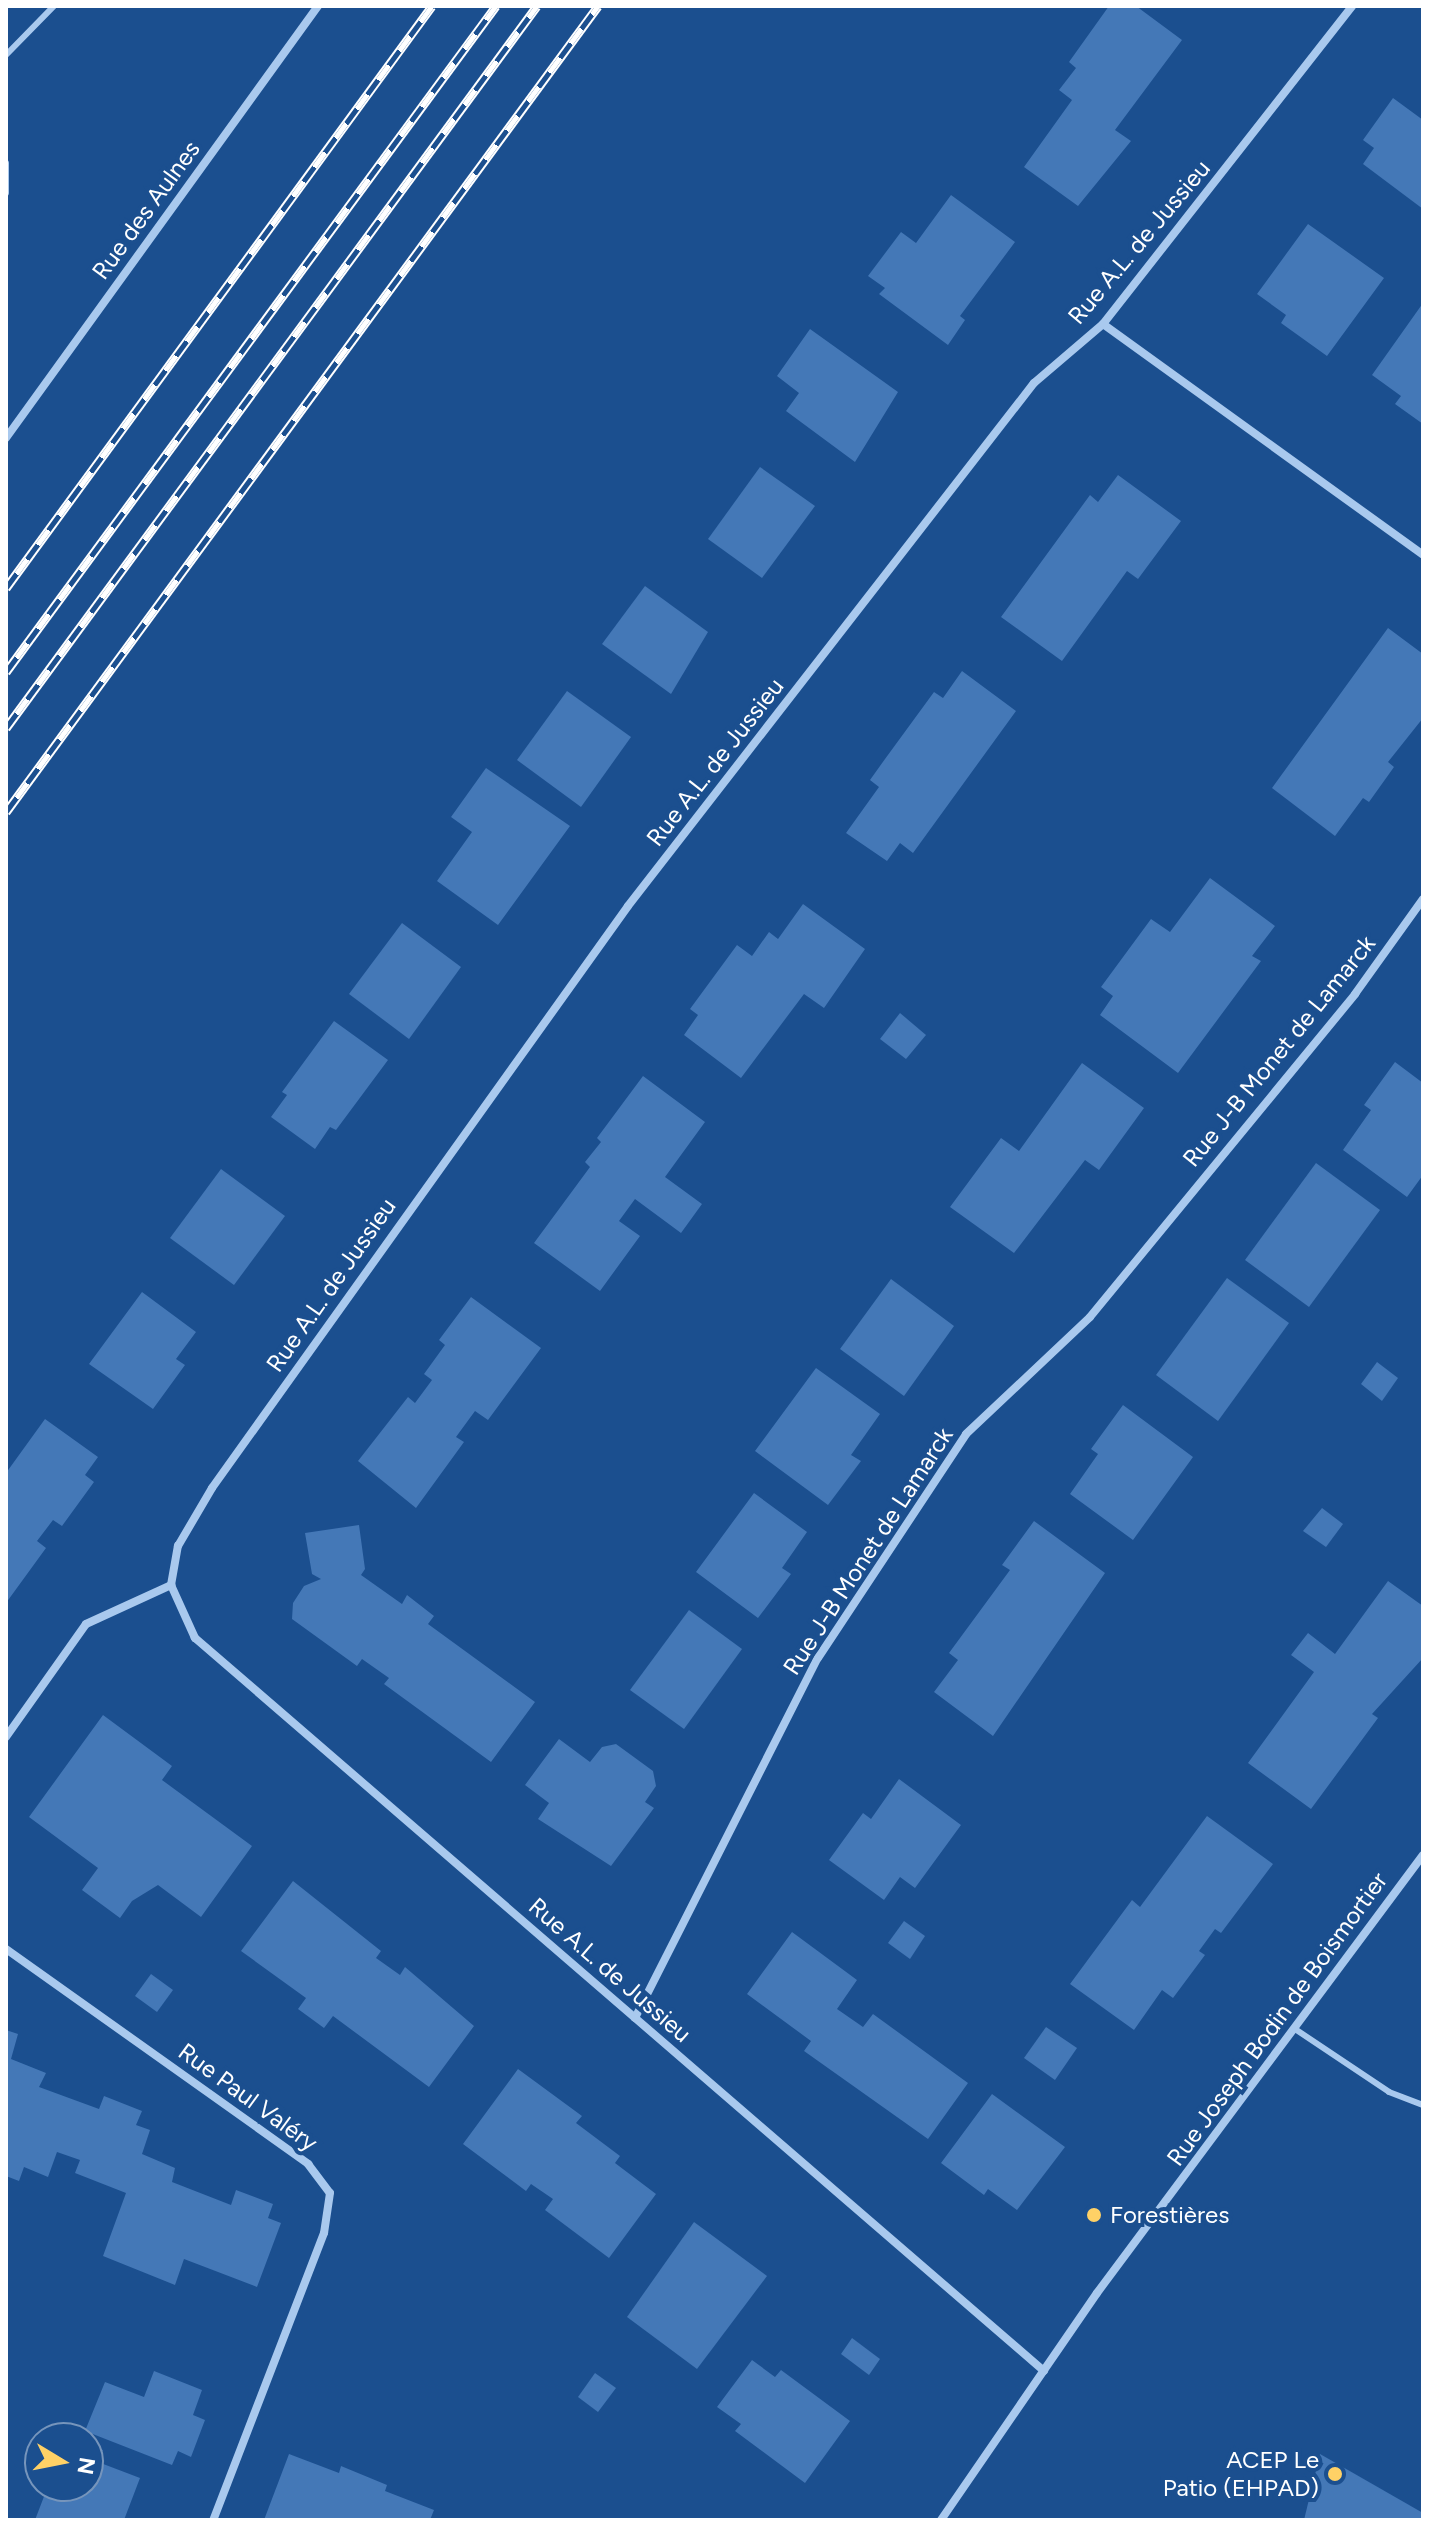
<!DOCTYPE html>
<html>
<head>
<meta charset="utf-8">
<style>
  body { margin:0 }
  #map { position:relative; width:1429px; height:2526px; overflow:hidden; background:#1b4f8f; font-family:Figtree,sans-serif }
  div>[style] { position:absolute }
  .building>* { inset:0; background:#4478b7 }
  .service>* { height:6px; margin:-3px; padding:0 3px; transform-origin:3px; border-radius:3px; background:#a9c9ee }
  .minor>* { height:8px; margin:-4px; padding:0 4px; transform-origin:4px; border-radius:4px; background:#a9c9ee }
  .rail>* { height:9px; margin-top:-4.5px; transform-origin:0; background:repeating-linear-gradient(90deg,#1b4f8f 0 18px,#fff 0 36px); box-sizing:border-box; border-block:2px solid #fff }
  .dots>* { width:22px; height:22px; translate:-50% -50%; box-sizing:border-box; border:4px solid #1b4f8f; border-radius:50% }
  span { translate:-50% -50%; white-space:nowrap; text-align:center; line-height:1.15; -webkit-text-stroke:8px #1b4f8f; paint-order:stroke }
  .street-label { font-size:24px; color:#fff }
  .poi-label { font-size:24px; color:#fff }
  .left { translate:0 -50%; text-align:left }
  .right { translate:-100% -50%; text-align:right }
  .frame { position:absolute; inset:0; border:8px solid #fff; pointer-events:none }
  .north { position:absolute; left:24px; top:2422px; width:80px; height:80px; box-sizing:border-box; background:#1b4f8f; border:2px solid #7695bc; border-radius:50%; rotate:100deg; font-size:22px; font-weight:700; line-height:32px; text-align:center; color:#fff }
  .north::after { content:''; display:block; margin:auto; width:28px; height:36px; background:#ffd166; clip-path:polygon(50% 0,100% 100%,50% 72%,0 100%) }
</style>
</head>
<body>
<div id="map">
  <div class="building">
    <div style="clip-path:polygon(1109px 6px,1136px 6px,1182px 40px,1115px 130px,1131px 141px,1078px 206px,1024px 167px,1072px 100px,1059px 90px,1076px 68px,1069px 62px)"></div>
    <div style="clip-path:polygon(1393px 98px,1423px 120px,1423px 209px,1363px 164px,1374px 148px,1363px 140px)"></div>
    <div style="clip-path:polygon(951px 195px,1015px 242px,960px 316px,965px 320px,948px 345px,879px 294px,885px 288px,868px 276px,901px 232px,916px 243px)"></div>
    <div style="clip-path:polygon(1308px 224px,1384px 278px,1327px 356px,1281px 323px,1286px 315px,1257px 294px)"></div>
    <div style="clip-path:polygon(1423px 303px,1423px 424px,1395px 404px,1401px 396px,1372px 375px)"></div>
    <div style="clip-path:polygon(810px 329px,898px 392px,855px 462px,786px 411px,799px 393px,777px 376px)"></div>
    <div style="clip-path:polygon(760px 467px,815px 506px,762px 578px,708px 539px)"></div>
    <div style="clip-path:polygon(1118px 475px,1181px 521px,1138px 579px,1127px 571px,1062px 661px,1001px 617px,1090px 495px,1098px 502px)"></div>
    <div style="clip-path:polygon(645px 586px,708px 632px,671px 694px,602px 644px)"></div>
    <div style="clip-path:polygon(1388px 628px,1423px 654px,1423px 718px,1388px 762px,1394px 767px,1369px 802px,1363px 798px,1335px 836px,1272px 788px)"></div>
    <div style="clip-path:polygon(962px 671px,1016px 711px,913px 853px,900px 843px,887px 861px,846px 833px,879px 787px,870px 780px,885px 759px,934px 692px,943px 698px)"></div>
    <div style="clip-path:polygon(567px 691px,631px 737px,581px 807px,517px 760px)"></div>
    <div style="clip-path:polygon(486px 768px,570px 826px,498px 925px,437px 881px,472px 832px,451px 817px)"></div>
    <div style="clip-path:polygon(1210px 878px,1275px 926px,1252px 956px,1261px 961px,1178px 1073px,1100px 1015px,1113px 996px,1101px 987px,1151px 919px,1170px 932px)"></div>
    <div style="clip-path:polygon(803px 904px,865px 949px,824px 1008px,804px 994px,741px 1078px,684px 1035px,698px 1015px,690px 1009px,737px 945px,752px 956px,769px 932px,778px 939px)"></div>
    <div style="clip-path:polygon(402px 923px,461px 967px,409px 1039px,349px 994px)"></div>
    <div style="clip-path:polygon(900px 1013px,926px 1035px,906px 1059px,880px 1039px)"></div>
    <div style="clip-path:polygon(334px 1021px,388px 1060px,336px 1130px,330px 1127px,315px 1149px,271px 1117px,287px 1095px,282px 1092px)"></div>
    <div style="clip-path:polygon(1395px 1062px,1423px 1083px,1423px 1175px,1407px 1197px,1343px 1150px,1371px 1110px,1364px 1105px)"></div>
    <div style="clip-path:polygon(1082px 1063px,1144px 1108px,1099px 1170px,1085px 1160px,1014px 1253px,950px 1207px,1001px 1138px,1019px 1151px)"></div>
    <div style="clip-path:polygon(643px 1076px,705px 1122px,665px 1177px,702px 1204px,681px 1233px,635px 1199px,619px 1221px,640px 1236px,600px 1291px,534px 1243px,590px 1167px,585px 1162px,601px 1142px,597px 1138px)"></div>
    <div style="clip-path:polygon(1316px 1163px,1380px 1210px,1309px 1307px,1245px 1260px)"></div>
    <div style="clip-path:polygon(221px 1169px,285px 1216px,234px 1285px,170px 1238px)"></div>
    <div style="clip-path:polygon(1227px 1278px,1289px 1323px,1218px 1421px,1156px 1375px)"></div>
    <div style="clip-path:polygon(891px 1279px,954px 1326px,904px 1396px,840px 1349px)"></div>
    <div style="clip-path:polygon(142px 1292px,196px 1332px,176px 1359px,185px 1365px,153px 1409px,89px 1364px)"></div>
    <div style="clip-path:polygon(471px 1297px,541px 1348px,488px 1420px,475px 1411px,456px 1437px,464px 1442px,416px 1508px,358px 1461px,408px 1397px,415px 1403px,432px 1380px,424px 1374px,445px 1345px,439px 1340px)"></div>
    <div style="clip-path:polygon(1377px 1362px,1398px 1378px,1382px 1401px,1361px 1384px)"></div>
    <div style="clip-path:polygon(816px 1368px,880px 1414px,851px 1455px,861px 1461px,828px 1505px,755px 1451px)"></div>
    <div style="clip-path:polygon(1123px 1405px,1193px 1457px,1133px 1540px,1070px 1494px,1098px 1454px,1091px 1449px)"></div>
    <div style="clip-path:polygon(45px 1419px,98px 1457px,85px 1475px,94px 1482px,62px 1526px,53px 1520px,37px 1541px,46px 1548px,6px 1603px,6px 1473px)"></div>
    <div style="clip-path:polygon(754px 1493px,807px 1532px,782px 1568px,791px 1574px,758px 1618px,696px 1572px)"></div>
    <div style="clip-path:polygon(1322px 1508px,1343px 1524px,1326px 1547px,1303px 1531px)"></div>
    <div style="clip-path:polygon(1034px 1521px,1105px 1573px,993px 1736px,934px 1692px,958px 1660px,949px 1653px,1010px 1570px,1002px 1565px)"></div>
    <div style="clip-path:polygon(359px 1525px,365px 1569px,361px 1575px,402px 1604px,407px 1595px,434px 1616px,428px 1624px,535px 1702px,491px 1762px,384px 1684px,389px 1678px,362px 1659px,357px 1666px,292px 1619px,293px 1603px,304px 1586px,321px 1579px,312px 1574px,305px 1533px)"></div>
    <div style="clip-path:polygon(1388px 1581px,1423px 1606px,1423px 1658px,1372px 1714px,1378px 1718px,1311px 1809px,1248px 1763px,1314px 1672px,1291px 1655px,1308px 1633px,1335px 1654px)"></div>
    <div style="clip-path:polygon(689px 1610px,742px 1649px,684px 1729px,630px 1690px)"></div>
    <div style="clip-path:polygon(103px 1715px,172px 1766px,162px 1780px,252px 1846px,201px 1917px,158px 1885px,132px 1901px,120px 1918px,82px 1890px,98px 1868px,29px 1817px)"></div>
    <div style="clip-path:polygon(559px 1739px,590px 1762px,602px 1747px,616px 1744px,653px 1771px,656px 1786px,645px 1802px,654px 1808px,611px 1866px,538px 1819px,549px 1803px,525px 1785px)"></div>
    <div style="clip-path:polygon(899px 1779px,961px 1825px,915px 1888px,900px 1877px,884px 1900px,829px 1860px,863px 1813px,871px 1819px)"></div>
    <div style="clip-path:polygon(1207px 1816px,1273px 1864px,1221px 1933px,1215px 1929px,1199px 1951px,1205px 1955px,1173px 1998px,1162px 1990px,1134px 2030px,1070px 1984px,1132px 1900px,1140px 1907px)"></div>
    <div style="clip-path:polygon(293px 1881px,381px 1951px,376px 1958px,400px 1975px,405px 1967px,474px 2026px,429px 2087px,333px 2016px,324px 2028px,298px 2009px,306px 1998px,241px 1951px)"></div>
    <div style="clip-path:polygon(904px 1921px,925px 1936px,910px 1959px,888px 1943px)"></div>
    <div style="clip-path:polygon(792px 1932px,857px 1980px,837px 2009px,863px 2027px,873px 2014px,968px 2083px,928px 2139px,804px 2051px,811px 2041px,747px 1994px)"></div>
    <div style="clip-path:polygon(151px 1974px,173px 1990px,157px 2012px,135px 1996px)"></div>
    <div style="clip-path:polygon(1046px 2027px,1077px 2048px,1055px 2080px,1024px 2058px)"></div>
    <div style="clip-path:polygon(6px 2030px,18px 2034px,11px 2059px,46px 2073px,39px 2087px,99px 2109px,104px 2096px,142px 2111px,136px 2125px,150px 2130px,142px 2154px,175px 2168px,172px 2182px,231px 2205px,236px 2190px,273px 2204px,268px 2218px,281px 2223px,257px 2287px,184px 2259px,175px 2285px,103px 2256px,126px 2193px,75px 2173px,80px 2160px,57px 2152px,48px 2177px,24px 2167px,19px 2181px,6px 2176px)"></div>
    <div style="clip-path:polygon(518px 2069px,582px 2116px,576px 2123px,620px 2156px,615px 2163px,656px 2194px,609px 2258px,545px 2210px,553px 2199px,531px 2184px,526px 2191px,463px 2144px)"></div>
    <div style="clip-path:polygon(992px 2094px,1065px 2147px,1017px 2210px,988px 2189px,984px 2195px,941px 2163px)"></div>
    <div style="clip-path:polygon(694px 2222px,767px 2276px,697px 2369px,627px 2317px)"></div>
    <div style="clip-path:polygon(852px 2338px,880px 2359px,869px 2375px,841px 2354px)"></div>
    <div style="clip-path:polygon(752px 2360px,775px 2377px,781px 2370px,850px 2421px,805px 2483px,735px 2431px,741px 2424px,717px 2407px)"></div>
    <div style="clip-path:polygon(154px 2371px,202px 2390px,193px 2415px,205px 2420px,191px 2457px,178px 2451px,172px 2465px,85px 2431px,105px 2382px,144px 2397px)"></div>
    <div style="clip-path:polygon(595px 2373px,616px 2388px,598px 2412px,578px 2397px)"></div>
    <div style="clip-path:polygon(88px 2445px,103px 2450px,98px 2462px,140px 2478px,124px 2520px,35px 2520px,48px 2486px,88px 2486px)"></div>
    <div style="clip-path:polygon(289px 2454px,339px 2473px,341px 2466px,387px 2485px,385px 2491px,434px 2510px,430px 2520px,264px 2520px)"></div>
    <div style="clip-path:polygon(1320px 2454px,1423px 2513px,1423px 2520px,1304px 2520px)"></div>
  </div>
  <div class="service">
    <div style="left:6px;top:55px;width:69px;rotate:-45.6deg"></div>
    <div style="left:6px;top:163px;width:30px;rotate:90deg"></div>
    <div style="left:1295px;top:2029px;width:113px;rotate:33.8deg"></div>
    <div style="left:1389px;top:2092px;width:36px;rotate:21deg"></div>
  </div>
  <div class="minor">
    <div style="left:1103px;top:324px;width:395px;rotate:35.8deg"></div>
    <div style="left:6px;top:438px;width:533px;rotate:-54.16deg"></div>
    <div style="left:6px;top:1737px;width:138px;rotate:-54.7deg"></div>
    <div style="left:86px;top:1624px;width:94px;rotate:-24.6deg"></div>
    <div style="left:6px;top:1949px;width:371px;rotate:35.4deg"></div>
    <div style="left:308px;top:2164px;width:36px;rotate:53deg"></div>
    <div style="left:330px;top:2193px;width:40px;rotate:98.5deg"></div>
    <div style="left:324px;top:2233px;width:308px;rotate:111.1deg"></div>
    <div style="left:635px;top:2018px;width:404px;rotate:-63.1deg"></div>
    <div style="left:818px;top:1658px;width:268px;rotate:-56.5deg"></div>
    <div style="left:966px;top:1434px;width:170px;rotate:-43.3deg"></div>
    <div style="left:1090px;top:1317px;width:418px;rotate:-50.6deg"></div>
    <div style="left:1355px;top:994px;width:117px;rotate:-54.4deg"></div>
    <div style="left:1044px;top:2371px;width:1122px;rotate:-139.19deg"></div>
    <div style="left:195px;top:1638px;width:58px;rotate:-114.4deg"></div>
    <div style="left:171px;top:1585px;width:40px;rotate:-80deg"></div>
    <div style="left:178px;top:1546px;width:67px;rotate:-59.6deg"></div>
    <div style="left:212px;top:1488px;width:715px;rotate:-54.44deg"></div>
    <div style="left:628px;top:906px;width:662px;rotate:-52.18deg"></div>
    <div style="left:1034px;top:383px;width:91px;rotate:-40.5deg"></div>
    <div style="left:1103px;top:324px;width:404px;rotate:-51.9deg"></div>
    <div style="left:941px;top:2520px;width:275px;rotate:-55.5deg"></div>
    <div style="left:1097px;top:2293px;width:546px;rotate:-53.34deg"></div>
  </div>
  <div class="rail">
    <div style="left:6px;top:588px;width:721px;rotate:-53.8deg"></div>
    <div style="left:6px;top:672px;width:827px;rotate:-53.66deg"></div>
    <div style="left:6px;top:728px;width:896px;rotate:-53.67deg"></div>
    <div style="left:6px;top:812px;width:1000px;rotate:-53.7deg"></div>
  </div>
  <div class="dots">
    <div style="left:1094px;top:2215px;background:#ffd166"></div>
    <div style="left:1335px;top:2474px;background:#ffd166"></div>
  </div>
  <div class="street-label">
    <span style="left:146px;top:210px;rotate:-54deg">Rue des Aulnes</span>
    <span style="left:1139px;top:242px;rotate:-50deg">Rue A.L. de Jussieu</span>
    <span style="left:715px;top:762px;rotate:-52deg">Rue A.L. de Jussieu</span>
    <span style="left:1279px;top:1051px;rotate:-51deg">Rue J-B Monet de Lamarck</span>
    <span style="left:331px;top:1285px;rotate:-55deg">Rue A.L. de Jussieu</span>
    <span style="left:868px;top:1551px;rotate:-57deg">Rue J-B Monet de Lamarck</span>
    <span style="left:610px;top:1970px;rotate:41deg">Rue A.L. de Jussieu</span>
    <span style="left:1277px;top:2019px;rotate:-54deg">Rue Joseph Bodin de Boismortier</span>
    <span style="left:248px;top:2097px;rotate:36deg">Rue Paul Valéry</span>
  </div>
  <div class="poi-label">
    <span class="left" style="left:1110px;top:2215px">Forestières</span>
    <span class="right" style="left:1319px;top:2474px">ACEP Le<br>Patio (EHPAD)</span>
  </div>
  <div class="frame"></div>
  <div class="north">N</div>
</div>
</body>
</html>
